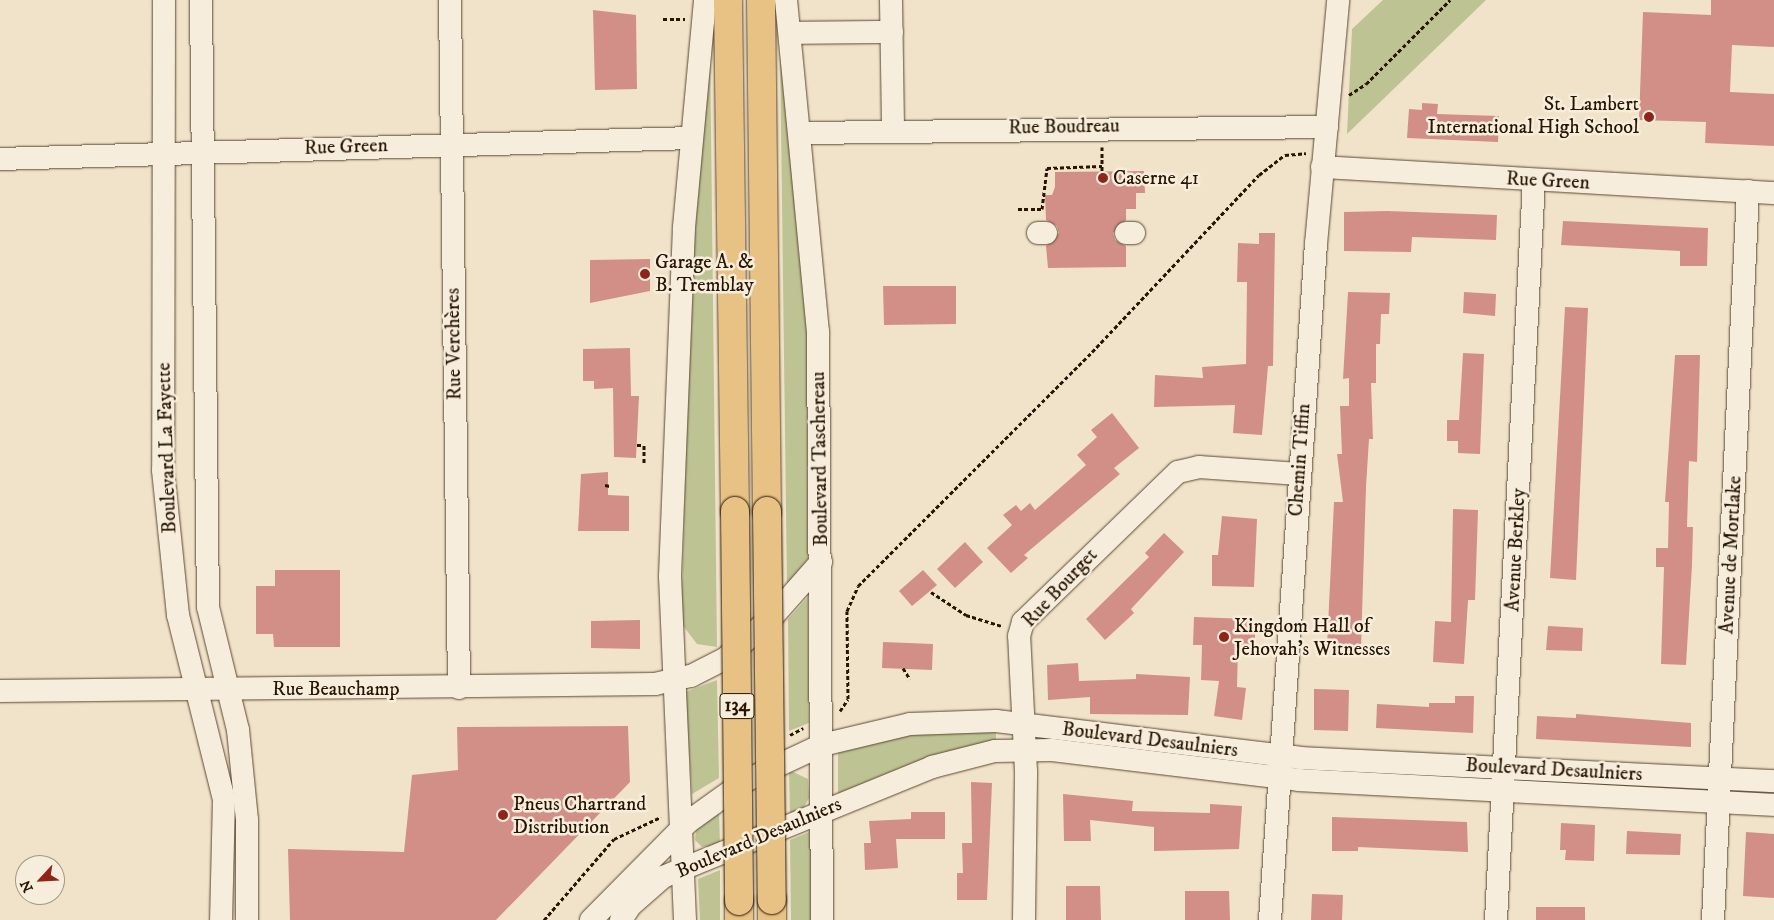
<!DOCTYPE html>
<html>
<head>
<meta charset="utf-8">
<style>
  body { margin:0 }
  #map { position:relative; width:1774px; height:920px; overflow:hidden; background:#f1e3c9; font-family:"IM FELL DW Pica",serif }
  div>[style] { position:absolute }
  .green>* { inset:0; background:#bec394 }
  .building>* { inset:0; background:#d28f87 }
  .path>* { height:3px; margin-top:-1.5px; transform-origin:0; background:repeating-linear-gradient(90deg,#271500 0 4px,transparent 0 6.5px) }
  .roads { filter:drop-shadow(0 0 1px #5a4832) drop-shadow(0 0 1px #5a4832) }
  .minor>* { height:22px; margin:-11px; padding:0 11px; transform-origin:11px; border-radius:11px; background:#f6eddc }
  .highway>* { height:28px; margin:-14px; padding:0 14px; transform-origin:14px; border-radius:14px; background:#e8c284 }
  .bridges { filter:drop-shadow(0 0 1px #271500) drop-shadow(0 0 1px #271500) }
  .highway-bridge>* { height:28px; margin:-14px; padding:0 14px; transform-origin:14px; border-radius:14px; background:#e8c284 }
  .dots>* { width:14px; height:14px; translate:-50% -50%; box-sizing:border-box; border:2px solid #f6eddc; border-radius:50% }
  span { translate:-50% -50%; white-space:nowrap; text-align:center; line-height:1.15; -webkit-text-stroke:5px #f6eddc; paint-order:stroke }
  .shield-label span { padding:1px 4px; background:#f6eddc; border:1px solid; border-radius:4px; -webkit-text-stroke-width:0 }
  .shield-label { font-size:19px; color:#271500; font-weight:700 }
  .poi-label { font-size:20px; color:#271500 }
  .right { translate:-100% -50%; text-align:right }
  .left { translate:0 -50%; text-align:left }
  .street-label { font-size:20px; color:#271500 }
  .north { position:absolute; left:15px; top:855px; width:50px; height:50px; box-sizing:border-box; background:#f6eddc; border:1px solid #a39784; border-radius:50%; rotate:245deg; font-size:14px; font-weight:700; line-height:20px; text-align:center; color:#271500 }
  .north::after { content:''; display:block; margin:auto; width:18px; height:22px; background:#8f2418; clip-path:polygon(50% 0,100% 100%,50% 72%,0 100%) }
</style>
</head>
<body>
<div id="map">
  <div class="green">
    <div style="clip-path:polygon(1383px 0,1486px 0,1347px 134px,1352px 29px)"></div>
    <div style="clip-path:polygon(710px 42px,717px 647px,697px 644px,681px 623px,691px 284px)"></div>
    <div style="clip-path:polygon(780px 49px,807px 314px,808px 559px,787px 586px)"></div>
    <div style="clip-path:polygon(808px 597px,809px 723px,789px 731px,788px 619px)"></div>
    <div style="clip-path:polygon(717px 680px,719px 778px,692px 794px,685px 692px)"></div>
    <div style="clip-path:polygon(996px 731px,996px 741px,920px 760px,838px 794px,838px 750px,910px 734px)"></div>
    <div style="clip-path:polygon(789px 770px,808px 779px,809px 798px,804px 807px,790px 815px)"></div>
    <div style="clip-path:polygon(719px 812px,720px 845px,702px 847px,695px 840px,696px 830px)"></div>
    <div style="clip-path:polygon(812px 831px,811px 920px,791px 920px,790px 840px)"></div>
    <div style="clip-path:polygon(720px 870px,720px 920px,700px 920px,698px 879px)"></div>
  </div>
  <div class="building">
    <div style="clip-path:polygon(1711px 0,1774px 0,1774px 47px,1732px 45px,1730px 92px,1774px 94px,1774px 146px,1705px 143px,1706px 122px,1639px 120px,1643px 12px,1711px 15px)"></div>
    <div style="clip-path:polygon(593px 10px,636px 15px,637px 89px,595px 90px)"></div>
    <div style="clip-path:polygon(1422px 103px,1438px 104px,1437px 114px,1499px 116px,1498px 142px,1407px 138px,1409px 109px,1422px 110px)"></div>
    <div style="clip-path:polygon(1144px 171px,1145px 193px,1136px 193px,1136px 209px,1126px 209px,1126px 220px,1113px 233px,1115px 240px,1126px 246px,1126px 267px,1048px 268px,1046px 246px,1059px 233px,1057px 226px,1046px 220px,1045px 195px,1052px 195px,1055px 187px,1055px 172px)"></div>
    <div style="clip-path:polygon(1387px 211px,1497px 215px,1496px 240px,1412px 237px,1411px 252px,1344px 251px,1344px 212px)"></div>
    <div style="clip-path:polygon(1563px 221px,1708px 228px,1707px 266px,1680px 266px,1680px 251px,1561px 245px)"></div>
    <div style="clip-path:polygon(1259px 233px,1275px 233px,1273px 366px,1268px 366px,1262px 435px,1233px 433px,1235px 405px,1154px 407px,1155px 375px,1203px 378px,1202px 367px,1246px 364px,1247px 282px,1237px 282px,1238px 243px,1259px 244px)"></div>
    <div style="clip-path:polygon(650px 259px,650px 291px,590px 303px,590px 260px)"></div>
    <div style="clip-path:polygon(883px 286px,956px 286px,956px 324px,884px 325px)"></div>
    <div style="clip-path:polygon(1348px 292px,1390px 293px,1389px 314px,1381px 314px,1380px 344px,1376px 344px,1376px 383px,1371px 383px,1373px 439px,1369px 439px,1366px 487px,1361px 648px,1327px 646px,1334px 502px,1343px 502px,1337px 454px,1342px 454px,1340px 406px,1349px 406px,1349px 378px,1343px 379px)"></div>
    <div style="clip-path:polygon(1464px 292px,1496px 294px,1495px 316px,1463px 313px)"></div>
    <div style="clip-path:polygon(1565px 307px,1588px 308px,1576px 580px,1550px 578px)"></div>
    <div style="clip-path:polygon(630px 348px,631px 396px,639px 396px,636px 458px,614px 457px,613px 388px,594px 389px,594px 381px,583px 381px,583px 349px)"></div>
    <div style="clip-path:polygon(1463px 353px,1484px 354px,1480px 454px,1458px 453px,1458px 441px,1447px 441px,1447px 420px,1459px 420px)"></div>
    <div style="clip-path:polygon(1675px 355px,1700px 355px,1697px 462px,1689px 461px,1687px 527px,1693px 527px,1692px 565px,1686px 665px,1661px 664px,1664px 567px,1656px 567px,1656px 548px,1668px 548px,1669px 502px,1665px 502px)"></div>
    <div style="clip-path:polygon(1112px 413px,1139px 448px,1114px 468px,1120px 474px,1024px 555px,1028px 558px,1011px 573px,987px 548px,1012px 525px,1003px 515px,1016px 505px,1021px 511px,1030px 503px,1035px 510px,1086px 465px,1077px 455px,1097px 437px,1091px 430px)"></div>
    <div style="clip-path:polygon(608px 472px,608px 495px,629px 496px,629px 531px,578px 531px,581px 474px)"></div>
    <div style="clip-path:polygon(1453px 509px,1478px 510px,1475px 600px,1468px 600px,1464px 664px,1433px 662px,1435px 621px,1451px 622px)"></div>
    <div style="clip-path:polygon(1222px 516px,1257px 519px,1254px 587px,1212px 586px,1212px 555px,1218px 555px)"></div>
    <div style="clip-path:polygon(1164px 533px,1184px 552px,1131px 609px,1134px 613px,1105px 640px,1086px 619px,1149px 557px,1145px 553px)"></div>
    <div style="clip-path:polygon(965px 542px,983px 562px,955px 588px,937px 569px)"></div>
    <div style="clip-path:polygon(275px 570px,340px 570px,340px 647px,274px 647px,273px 634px,256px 634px,256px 586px,275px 586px)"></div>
    <div style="clip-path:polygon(923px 570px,937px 585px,912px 606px,899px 591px)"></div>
    <div style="clip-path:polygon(1194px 617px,1250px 619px,1250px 629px,1255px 629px,1255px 647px,1238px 647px,1237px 687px,1246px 688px,1242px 720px,1214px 716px,1219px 681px,1201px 680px,1202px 645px,1193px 645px)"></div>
    <div style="clip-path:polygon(640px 620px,640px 649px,591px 648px,591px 621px)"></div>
    <div style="clip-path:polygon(1548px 626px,1583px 628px,1582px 651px,1546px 650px)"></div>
    <div style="clip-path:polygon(883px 642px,933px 644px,932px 670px,882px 668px)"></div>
    <div style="clip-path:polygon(1078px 663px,1079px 681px,1136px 679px,1136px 674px,1190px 677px,1188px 715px,1090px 714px,1090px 697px,1048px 700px,1047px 665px)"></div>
    <div style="clip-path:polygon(1314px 689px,1349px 690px,1348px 731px,1314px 730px)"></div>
    <div style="clip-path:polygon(1455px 696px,1474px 696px,1473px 733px,1376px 728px,1377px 704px,1429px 707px,1429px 703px,1455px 703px)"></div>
    <div style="clip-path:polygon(1576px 714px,1691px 723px,1691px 747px,1536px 739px,1537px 716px,1576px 718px)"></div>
    <div style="clip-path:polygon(628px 726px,630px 782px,496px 920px,290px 920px,288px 849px,404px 852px,412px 775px,458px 770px,457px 727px)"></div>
    <div style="clip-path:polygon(971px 782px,992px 783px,987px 900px,957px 900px,957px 873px,963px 873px,962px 843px,972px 843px)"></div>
    <div style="clip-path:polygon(1063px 794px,1133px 801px,1132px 811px,1210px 813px,1210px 804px,1242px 806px,1239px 849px,1154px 851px,1154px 827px,1090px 820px,1091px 841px,1064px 841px)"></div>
    <div style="clip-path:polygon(911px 812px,945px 812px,945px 839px,896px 839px,898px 868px,865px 870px,864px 843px,871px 843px,869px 821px,911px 819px)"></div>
    <div style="clip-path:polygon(1332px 817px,1467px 822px,1468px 852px,1358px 847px,1358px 851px,1332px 851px)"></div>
    <div style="clip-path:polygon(1561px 823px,1595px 825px,1594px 861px,1565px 860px,1566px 850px,1560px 850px)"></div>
    <div style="clip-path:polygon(1627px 831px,1681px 834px,1680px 855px,1626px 854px)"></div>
    <div style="clip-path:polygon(1746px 832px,1774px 834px,1774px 898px,1743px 896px)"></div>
    <div style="clip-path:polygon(1066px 886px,1100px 886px,1101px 920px,1066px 920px)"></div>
    <div style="clip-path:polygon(1185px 891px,1229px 891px,1230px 920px,1185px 920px)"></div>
    <div style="clip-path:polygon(1312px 894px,1343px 895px,1342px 920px,1311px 920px)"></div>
    <div style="clip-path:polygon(1536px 907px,1585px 907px,1585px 920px,1536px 920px)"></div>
  </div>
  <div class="path">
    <div style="left:663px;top:19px;width:22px"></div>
    <div style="left:1349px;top:95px;width:20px;rotate:-33deg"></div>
    <div style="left:1366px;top:84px;width:119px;rotate:-45deg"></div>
    <div style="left:1102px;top:147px;width:25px;rotate:90deg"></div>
    <div style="left:1018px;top:209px;width:24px"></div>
    <div style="left:1042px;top:209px;width:41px;rotate:-83deg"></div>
    <div style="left:1047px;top:168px;width:55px;rotate:-2.1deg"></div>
    <div style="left:637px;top:445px;width:7px"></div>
    <div style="left:644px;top:445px;width:18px;rotate:90deg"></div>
    <div style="left:605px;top:485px;width:5px;rotate:11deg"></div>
    <div style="left:931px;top:592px;width:42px;rotate:33.3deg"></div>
    <div style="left:966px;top:615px;width:37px;rotate:17deg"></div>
    <div style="left:903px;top:668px;width:13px;rotate:58deg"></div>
    <div style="left:840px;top:711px;width:14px;rotate:-56deg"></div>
    <div style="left:848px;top:699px;width:88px;rotate:-90.7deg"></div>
    <div style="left:847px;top:611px;width:27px;rotate:-66deg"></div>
    <div style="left:858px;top:586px;width:331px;rotate:-45deg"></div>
    <div style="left:1092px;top:352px;width:243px;rotate:-46.7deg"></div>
    <div style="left:1259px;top:175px;width:33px;rotate:-38deg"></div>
    <div style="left:1285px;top:155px;width:21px;rotate:-5deg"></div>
    <div style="left:790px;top:735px;width:15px;rotate:-28deg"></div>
    <div style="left:544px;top:920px;width:107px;rotate:-49.2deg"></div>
    <div style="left:614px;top:839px;width:52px;rotate:-25.1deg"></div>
  </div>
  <div class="roads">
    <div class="minor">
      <div style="left:164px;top:0;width:470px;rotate:90.1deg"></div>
      <div style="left:163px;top:470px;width:146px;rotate:84.1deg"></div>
      <div style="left:178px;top:615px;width:190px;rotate:76deg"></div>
      <div style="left:224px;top:799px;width:121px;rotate:91.4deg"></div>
      <div style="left:201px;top:0;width:607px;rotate:89.34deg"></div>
      <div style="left:208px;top:607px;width:127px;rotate:76.3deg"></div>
      <div style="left:238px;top:730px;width:90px;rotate:84.3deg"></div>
      <div style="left:247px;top:820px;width:100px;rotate:90deg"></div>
      <div style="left:450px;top:0;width:688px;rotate:89.25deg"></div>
      <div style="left:786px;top:0;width:334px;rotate:84.5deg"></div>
      <div style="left:818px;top:332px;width:588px;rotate:89.61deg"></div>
      <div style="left:891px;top:0;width:130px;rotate:89.1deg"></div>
      <div style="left:791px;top:33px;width:101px;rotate:-0.6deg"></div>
      <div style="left:801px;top:133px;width:526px;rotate:-0.65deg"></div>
      <div style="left:0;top:159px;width:691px;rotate:-1.74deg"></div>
      <div style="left:1322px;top:167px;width:453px;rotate:3.3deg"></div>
      <div style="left:1038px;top:233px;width:8px"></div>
      <div style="left:1126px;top:233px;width:8px"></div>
      <div style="left:0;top:691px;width:655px;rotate:-0.61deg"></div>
      <div style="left:655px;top:684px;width:37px;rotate:-13deg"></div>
      <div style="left:691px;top:676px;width:39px;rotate:-27deg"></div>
      <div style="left:726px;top:658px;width:64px;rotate:-41.9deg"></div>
      <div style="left:774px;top:615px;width:71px;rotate:-48.4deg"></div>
      <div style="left:591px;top:920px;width:138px;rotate:-45.3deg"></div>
      <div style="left:688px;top:822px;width:70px;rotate:-35.7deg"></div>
      <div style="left:745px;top:781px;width:85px;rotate:-25.1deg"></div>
      <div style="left:822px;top:745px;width:90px;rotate:-13.4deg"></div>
      <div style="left:910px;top:724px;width:86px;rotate:-2deg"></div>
      <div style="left:996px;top:721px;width:306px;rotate:6.9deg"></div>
      <div style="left:1300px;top:758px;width:475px;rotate:2.8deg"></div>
      <div style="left:621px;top:920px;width:17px;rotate:-57deg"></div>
      <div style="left:630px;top:906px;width:44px;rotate:-41.3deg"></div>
      <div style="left:663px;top:877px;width:291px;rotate:-22.2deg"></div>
      <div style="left:932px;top:767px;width:65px;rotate:-14.3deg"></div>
      <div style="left:995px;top:751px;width:57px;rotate:-1deg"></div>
      <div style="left:1052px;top:750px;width:249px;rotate:6.9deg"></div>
      <div style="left:1299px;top:780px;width:476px;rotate:3deg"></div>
      <div style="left:685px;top:920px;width:344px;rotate:-92.5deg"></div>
      <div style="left:670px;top:576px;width:349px;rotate:-87.7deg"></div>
      <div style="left:684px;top:227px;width:228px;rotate:-84.7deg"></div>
      <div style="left:1024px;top:920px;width:148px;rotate:-89.2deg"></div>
      <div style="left:1026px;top:772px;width:136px;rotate:-92.9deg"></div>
      <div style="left:1019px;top:636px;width:15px;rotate:-74deg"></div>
      <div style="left:1023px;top:622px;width:216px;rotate:-44.1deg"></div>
      <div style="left:1178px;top:472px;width:22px;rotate:-13deg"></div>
      <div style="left:1199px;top:467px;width:100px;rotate:4deg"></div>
      <div style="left:1270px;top:920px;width:678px;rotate:-86.11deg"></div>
      <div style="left:1316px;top:244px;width:245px;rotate:-84.8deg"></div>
      <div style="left:1496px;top:920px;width:741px;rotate:-87.06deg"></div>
      <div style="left:1713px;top:920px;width:730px;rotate:-87.25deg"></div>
    </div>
    <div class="highway">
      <div style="left:728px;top:0;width:511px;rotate:89.22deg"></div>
      <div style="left:761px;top:0;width:511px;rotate:89.33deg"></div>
      <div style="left:772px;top:900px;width:20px;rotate:90deg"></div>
      <div style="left:739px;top:901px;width:19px;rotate:90deg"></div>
    </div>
  </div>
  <div class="bridges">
    <div class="highway-bridge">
      <div style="left:735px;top:511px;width:390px;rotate:89.4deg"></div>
      <div style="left:767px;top:511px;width:389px;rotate:89.3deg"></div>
    </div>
  </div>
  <div class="dots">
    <div style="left:1649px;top:117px;background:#8f2418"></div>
    <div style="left:1103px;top:178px;background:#8f2418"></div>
    <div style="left:645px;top:274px;background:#8f2418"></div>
    <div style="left:1224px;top:637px;background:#8f2418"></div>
    <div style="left:503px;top:815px;background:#8f2418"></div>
  </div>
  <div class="shield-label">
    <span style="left:737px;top:706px">134</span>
  </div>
  <div class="poi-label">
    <span class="right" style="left:1639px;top:116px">St. Lambert<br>International High School</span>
    <span class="left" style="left:1113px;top:178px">Caserne 41</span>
    <span class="left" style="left:655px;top:274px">Garage A. &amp;<br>B. Tremblay</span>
    <span class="left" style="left:1234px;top:638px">Kingdom Hall of<br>Jehovah's Witnesses</span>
    <span class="left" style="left:513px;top:816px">Pneus Chartrand<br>Distribution</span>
  </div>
  <div class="street-label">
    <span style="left:1064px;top:127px;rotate:-1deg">Rue Boudreau</span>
    <span style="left:346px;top:147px;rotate:-2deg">Rue Green</span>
    <span style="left:1548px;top:181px;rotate:3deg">Rue Green</span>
    <span style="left:454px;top:344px;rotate:-91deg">Rue Verchères</span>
    <span style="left:167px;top:448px;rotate:-92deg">Boulevard La Fayette</span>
    <span style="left:820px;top:459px;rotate:-91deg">Boulevard Taschereau</span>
    <span style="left:1300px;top:460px;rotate:-86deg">Chemin Tiffin</span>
    <span style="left:1516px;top:550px;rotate:-87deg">Avenue Berkley</span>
    <span style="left:1731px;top:555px;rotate:-87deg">Avenue de Mortlake</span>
    <span style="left:1060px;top:588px;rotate:-47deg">Rue Bourget</span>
    <span style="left:336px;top:689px">Rue Beauchamp</span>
    <span style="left:1150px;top:740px;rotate:7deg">Boulevard Desaulniers</span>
    <span style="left:1554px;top:770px;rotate:3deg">Boulevard Desaulniers</span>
    <span style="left:759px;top:838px;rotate:-23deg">Boulevard Desaulniers</span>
  </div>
  <div class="north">N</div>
</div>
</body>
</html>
